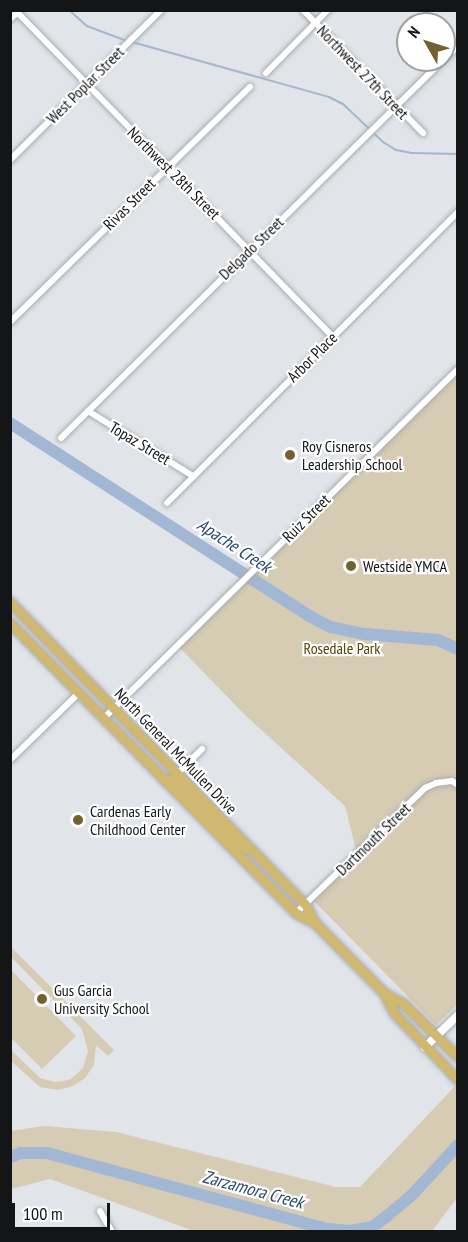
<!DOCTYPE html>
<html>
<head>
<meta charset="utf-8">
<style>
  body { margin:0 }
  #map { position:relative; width:468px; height:1242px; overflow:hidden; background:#e1e4e8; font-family:"PT Sans Narrow",sans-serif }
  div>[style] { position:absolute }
  .green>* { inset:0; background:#d6cbb3 }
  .stream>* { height:2px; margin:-1px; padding:0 1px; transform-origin:1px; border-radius:1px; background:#a2b7d3 }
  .river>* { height:12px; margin:-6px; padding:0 6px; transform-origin:6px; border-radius:6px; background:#a2b7d3 }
  .roads { filter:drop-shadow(0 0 2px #a9acb0) drop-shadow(0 0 2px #a9acb0) }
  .street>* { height:6px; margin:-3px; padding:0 3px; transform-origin:3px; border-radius:3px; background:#fff }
  .secondary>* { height:8px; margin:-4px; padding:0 4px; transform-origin:4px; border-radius:4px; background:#fff }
  .primary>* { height:9px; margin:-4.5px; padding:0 4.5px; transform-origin:4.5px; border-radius:4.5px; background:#d0b871 }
  .dots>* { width:16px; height:16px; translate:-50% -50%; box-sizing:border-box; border:3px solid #fff; border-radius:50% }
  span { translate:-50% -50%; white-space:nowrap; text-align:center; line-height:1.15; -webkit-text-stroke:4.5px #fff; paint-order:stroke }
  .street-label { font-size:16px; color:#131516 }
  .poi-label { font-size:16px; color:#131516 }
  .left { translate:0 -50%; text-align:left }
  .park-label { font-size:16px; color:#574205 }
  .water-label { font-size:18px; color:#2b4a71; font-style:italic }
  .frame { position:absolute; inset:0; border:12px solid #131516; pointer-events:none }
  .north { position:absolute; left:396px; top:12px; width:60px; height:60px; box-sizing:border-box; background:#fff; border:2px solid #a1a1a2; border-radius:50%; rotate:309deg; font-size:16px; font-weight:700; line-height:24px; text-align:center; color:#131516 }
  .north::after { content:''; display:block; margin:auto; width:21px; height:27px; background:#756130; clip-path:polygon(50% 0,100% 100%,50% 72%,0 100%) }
  .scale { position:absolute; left:12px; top:1203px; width:98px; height:27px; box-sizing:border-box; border:3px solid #131516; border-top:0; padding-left:8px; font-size:18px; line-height:21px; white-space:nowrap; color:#131516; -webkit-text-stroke:4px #fff; paint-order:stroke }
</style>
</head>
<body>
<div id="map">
  <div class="green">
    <div style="clip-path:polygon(457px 374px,458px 1004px,436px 1025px,309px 896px,356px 850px,345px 806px,245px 715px,180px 648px)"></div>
    <div style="clip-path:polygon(11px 947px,114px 1050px,108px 1056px,96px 1045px,94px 1065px,85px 1078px,73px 1086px,58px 1090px,40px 1087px,11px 1061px,11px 1050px,40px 1078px,55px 1082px,64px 1081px,71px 1079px,83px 1068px,88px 1051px,82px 1029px,11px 957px)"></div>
    <div style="clip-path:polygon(10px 969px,76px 1036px,42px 1069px,11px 1038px)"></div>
    <div style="clip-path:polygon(457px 1084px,457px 1198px,432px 1231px,194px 1231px,50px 1179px,11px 1189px,11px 1131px,44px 1126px,116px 1132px,336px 1187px,360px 1187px)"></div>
  </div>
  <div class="stream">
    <div style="left:69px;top:10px;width:24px;rotate:42deg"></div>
    <div style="left:87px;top:26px;width:43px;rotate:20.6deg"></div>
    <div style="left:132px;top:42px;width:205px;rotate:15.6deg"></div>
    <div style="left:329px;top:97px;width:16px;rotate:27deg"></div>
    <div style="left:343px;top:104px;width:55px;rotate:43.5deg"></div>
    <div style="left:383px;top:142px;width:15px;rotate:32deg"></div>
    <div style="left:396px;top:150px;width:16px;rotate:11deg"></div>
    <div style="left:412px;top:153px;width:46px;rotate:1.2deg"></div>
  </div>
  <div class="river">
    <div style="left:10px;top:423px;width:356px;rotate:32.8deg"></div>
    <div style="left:309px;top:616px;width:25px;rotate:27deg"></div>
    <div style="left:331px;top:627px;width:35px;rotate:12deg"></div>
    <div style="left:365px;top:634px;width:73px;rotate:4.7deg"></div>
    <div style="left:438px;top:640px;width:22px;rotate:24deg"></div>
    <div style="left:10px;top:1157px;width:12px;rotate:-20deg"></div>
    <div style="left:21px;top:1153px;width:26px"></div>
    <div style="left:47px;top:1153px;width:290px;rotate:15.2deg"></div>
    <div style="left:327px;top:1229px;width:23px;rotate:5deg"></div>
    <div style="left:350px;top:1231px;width:22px;rotate:-10deg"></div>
    <div style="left:372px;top:1227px;width:19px;rotate:-36deg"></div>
    <div style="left:387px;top:1216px;width:31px;rotate:-40deg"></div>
    <div style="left:411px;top:1196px;width:69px;rotate:-47.3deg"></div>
  </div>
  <div class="roads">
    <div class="street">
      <div style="left:15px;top:10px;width:455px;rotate:45.8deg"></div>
      <div style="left:303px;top:10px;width:172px;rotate:45.7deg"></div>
      <div style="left:10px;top:19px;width:12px;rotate:-42deg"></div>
      <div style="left:444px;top:59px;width:19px;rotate:-43deg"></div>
      <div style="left:266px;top:73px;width:88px;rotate:-45.5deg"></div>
      <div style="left:10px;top:160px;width:213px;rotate:-44.8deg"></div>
      <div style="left:10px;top:322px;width:336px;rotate:-44.4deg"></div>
      <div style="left:88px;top:411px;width:123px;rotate:31.8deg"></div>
      <div style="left:61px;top:438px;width:537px;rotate:-44.7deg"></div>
      <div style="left:167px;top:503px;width:412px;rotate:-45deg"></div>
      <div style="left:104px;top:718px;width:497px;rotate:-44.6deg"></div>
      <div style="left:10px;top:760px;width:96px;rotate:-44.2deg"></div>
      <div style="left:178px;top:773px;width:34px;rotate:-45deg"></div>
      <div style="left:296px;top:913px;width:180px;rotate:-44.1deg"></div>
      <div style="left:425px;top:788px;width:12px;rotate:-24deg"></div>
      <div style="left:436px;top:783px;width:16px;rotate:-7deg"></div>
      <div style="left:452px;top:781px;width:7px;rotate:34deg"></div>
      <div style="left:100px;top:1211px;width:24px;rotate:60deg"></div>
    </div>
    <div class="secondary">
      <div style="left:425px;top:1047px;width:46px;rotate:-44.1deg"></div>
    </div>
    <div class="primary">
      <div style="left:10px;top:602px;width:422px;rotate:45.7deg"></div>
      <div style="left:305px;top:904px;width:21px;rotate:62deg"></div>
      <div style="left:315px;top:923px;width:98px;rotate:45.4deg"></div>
      <div style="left:384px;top:993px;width:22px;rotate:63deg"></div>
      <div style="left:394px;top:1013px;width:93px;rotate:46.3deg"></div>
      <div style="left:10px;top:623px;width:407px;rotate:45.4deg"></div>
      <div style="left:296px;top:913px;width:21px;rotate:28deg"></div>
      <div style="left:164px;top:780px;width:8px;rotate:-14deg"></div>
      <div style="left:172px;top:778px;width:91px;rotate:45.4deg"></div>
      <div style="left:236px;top:843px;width:13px;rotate:27deg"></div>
      <div style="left:384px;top:993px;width:23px;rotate:29deg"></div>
      <div style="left:404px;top:1004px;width:76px;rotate:44.5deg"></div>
    </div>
  </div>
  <div class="dots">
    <div style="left:290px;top:455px;background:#756130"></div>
    <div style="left:351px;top:566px;background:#756130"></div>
    <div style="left:78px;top:820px;background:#756130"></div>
    <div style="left:42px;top:999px;background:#756130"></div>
  </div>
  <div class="street-label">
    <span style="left:363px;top:72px;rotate:46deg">Northwest 27th Street</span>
    <span style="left:85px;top:85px;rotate:-45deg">West Poplar Street</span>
    <span style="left:174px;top:173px;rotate:45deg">Northwest 28th Street</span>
    <span style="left:129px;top:204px;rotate:-45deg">Rivas Street</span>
    <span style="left:251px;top:248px;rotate:-44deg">Delgado Street</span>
    <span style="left:312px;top:357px;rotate:-45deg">Arbor Place</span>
    <span style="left:140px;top:443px;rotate:31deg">Topaz Street</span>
    <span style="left:306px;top:518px;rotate:-45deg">Ruiz Street</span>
    <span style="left:176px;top:751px;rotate:46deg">North General McMullen Drive</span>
    <span style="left:373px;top:839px;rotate:-44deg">Dartmouth Street</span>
  </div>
  <div class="poi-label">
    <span class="left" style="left:302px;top:455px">Roy Cisneros<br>Leadership School</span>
    <span class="left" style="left:363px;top:566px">Westside YMCA</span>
    <span class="left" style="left:90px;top:820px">Cardenas Early<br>Childhood Center</span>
    <span class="left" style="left:54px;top:999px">Gus Garcia<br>University School</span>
  </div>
  <div class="park-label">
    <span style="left:342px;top:648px">Rosedale Park</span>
  </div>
  <div class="water-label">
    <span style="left:234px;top:546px;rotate:33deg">Apache Creek</span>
    <span style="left:253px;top:1190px;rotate:15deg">Zarzamora Creek</span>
  </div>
  <div class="frame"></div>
  <div class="north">N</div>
  <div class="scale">100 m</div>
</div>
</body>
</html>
